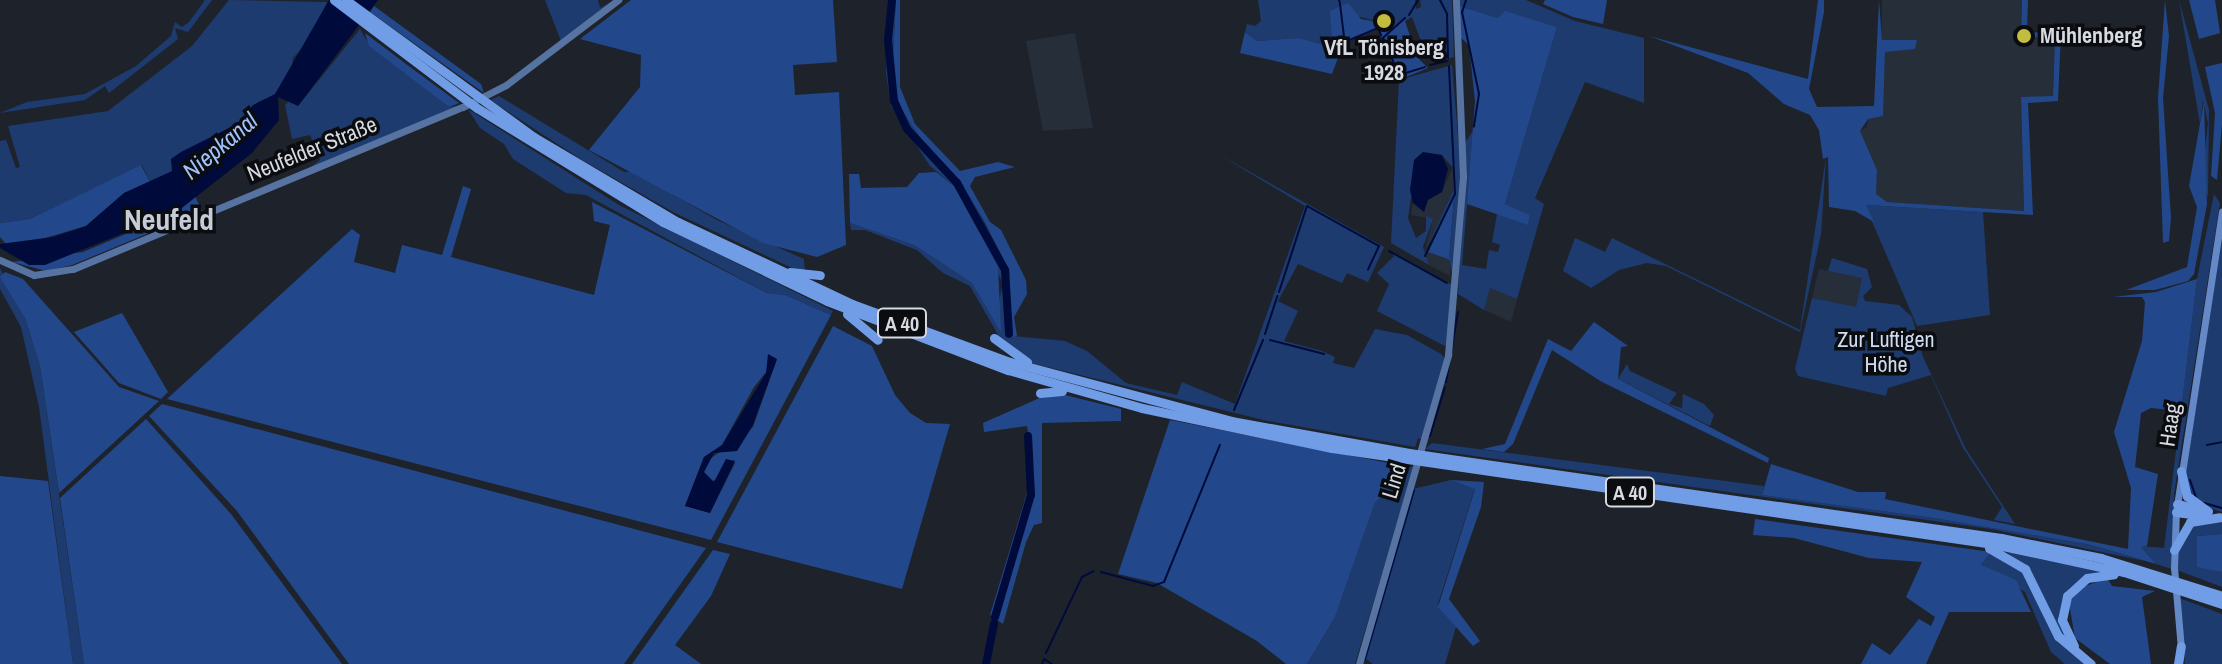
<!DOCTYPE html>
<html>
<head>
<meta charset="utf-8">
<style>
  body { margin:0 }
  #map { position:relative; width:2222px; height:664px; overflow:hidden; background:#1e232b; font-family:"Archivo Narrow",sans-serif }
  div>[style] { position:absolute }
  .built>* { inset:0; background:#262e3a }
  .green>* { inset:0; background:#1d3b6f }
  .forest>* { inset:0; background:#22488b }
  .water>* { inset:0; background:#000b3b }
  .stream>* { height:2px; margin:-1px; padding:0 1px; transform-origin:1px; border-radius:1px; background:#000b3b }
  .river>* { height:8px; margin:-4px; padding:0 4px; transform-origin:4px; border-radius:4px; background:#000b3b }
  .secondary>* { height:7px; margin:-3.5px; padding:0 3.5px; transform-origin:3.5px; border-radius:3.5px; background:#5773a2 }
  .primary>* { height:7px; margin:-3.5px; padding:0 3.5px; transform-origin:3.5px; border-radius:3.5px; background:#6589c6 }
  .motorway>* { height:9px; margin:-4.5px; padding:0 4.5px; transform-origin:4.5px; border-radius:4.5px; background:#719de7 }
  .dots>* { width:22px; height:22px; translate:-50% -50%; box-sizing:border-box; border:4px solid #0a0c10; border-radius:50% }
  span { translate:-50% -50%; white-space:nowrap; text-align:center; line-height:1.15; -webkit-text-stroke:7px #0a0c10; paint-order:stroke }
  .shield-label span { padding:2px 6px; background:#0a0c10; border:2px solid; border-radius:6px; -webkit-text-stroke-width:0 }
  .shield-label { font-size:20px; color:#d7dae0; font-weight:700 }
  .poi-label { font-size:22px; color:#d7dae0; font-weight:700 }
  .left { translate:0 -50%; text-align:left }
  .street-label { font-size:22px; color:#d7dae0 }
  .park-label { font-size:22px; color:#cfdbee }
  .water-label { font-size:24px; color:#a0c2fb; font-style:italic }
  .district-label { font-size:30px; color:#c6ccd7; font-weight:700 }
</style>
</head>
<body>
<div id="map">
  <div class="built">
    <div style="clip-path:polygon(1882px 0,2022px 0,2021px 37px,2055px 37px,2053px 97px,2021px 97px,2024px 211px,1887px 202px,1876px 194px,1877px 170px,1859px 131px,1867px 127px,1868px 118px,1883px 116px,1885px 52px,1917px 40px,1882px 40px)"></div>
    <div style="clip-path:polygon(1075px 33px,1093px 128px,1043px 131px,1026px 41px)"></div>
    <div style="clip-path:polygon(1453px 166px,1453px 191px,1426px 249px,1451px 260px,1450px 276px,1429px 265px,1424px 253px,1433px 219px,1411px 215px,1413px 203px,1424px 212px,1428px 200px,1442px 192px)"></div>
    <div style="clip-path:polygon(1819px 269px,1863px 278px,1856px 308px,1812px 298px)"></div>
    <div style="clip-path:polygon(1490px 287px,1517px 299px,1511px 322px,1484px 310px)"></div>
  </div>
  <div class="green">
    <div style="clip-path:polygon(205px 0,212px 0,188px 32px,175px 28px,178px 39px,109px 93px,105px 86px,85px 100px,0 113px,27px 102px,85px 94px,136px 66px,171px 36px,175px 22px,182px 27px,189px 22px)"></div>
    <div style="clip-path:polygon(229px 0,327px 2px,312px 37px,293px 58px,291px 72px,274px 96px,258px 102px,239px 123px,171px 159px,173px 171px,156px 180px,150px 182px,142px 165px,30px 219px,0 223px,0 141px,6px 140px,16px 168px,20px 167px,8px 126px,108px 111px,192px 46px)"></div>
    <div style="clip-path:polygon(545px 0,598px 0,600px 8px,615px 0,561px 41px)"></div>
    <div style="clip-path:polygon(889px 0,896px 0,892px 73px,897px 103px,936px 161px,966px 189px,1010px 272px,1013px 336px,1065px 341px,1087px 351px,1126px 383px,1177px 395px,1182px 382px,1235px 404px,1305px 206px,1218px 154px,1384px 247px,1368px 282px,1347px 273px,1342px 283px,1298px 264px,1278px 301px,1298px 311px,1284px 341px,1322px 351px,1335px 357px,1333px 363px,1354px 368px,1375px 329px,1407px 335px,1441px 354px,1445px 359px,1422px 440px,1418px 438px,1415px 447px,1268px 421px,1031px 363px,1000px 338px,970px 286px,943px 273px,917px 250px,865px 230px,851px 230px,850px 223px,914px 245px,972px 283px,989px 311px,997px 309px,1003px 284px,976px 225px,954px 186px,930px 166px,891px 106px,886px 73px)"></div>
    <div style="clip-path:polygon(1258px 0,1415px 0,1416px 9px,1421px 7px,1420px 0,1452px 0,1454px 57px,1440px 61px,1426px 41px,1424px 49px,1412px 17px,1389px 30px,1383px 23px,1338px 11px,1332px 40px,1324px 45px,1299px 38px,1257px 41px,1245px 32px,1247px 24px,1255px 26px,1261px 21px)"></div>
    <div style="clip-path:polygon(1460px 0,1526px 0,1575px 21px,1644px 38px,1644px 103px,1585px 82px,1535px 198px,1544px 204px,1517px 299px,1490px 288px,1484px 310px,1458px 294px,1464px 144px,1473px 131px,1462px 265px,1486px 269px,1489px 250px,1498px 252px,1500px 245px,1492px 242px,1497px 214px,1528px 224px,1530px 215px,1505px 204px,1557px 27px,1506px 12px,1498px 18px,1459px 6px)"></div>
    <div style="clip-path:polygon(2179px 0,2209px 110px,2208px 197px,2202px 178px,2208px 123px,2203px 100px,2200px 124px)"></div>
    <div style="clip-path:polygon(360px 29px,370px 46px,449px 107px,462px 105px,308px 169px,320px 160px,310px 135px,292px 139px,285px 105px,290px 100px,298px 106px)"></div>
    <div style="clip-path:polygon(1452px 65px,1461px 171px,1453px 279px,1449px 258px,1454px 199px,1426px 249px,1453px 191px,1453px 168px,1442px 155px,1413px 184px,1408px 218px,1416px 238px,1426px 231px,1426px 216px,1433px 219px,1423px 247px,1429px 265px,1391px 243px,1399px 80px)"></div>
    <div style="clip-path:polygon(499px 96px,624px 172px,634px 172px,717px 220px,804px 259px,805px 274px,673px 212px,582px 160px,490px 100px)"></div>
    <div style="clip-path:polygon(468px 109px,619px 205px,833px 311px,831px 315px,785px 295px,767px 293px,586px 195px,566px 193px,513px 159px,504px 144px,480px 128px)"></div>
    <div style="clip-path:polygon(1826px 157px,1821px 234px,1800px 332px,1666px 266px,1647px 263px,1619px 270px,1591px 288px,1563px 271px,1575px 238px,1605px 252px,1612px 238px,1800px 330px)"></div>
    <div style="clip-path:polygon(2214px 194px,2220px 203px,2174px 494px,2172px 569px,2156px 564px,2140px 546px,2164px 548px,2197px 279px)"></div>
    <div style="clip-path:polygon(1865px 205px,1983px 212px,1990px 315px,1917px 326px)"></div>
    <div style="clip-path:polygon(2222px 238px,2222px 512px,2197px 504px,2184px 484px)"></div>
    <div style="clip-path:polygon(1389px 250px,1454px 286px,1447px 347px,1377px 311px,1389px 284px,1377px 273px,1394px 256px)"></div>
    <div style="clip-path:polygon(1832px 258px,1867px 269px,1872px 287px,1863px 296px,1865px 301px,1899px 305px,1912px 317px,1923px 357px,1966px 449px,2015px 524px,1994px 520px,2002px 507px,1963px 448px,1931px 375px,1888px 388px,1886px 396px,1798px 376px,1795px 369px,1812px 298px,1856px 307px,1862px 278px,1828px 271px)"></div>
    <div style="clip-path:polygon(0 268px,25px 318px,40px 366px,84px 664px,73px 664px,39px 407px,21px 327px,0 289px)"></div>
    <div style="clip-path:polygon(1627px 364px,1630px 371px,1677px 393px,1669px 404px,1682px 408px,1683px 394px,1704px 404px,1714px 415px,1710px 426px,1716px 429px,1618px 379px)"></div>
    <div style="clip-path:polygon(1432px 443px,1764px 486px,1762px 495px,1934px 518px,2091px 545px,2145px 561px,1991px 529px,1425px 449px)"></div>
    <div style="clip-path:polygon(1409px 467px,1414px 467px,1355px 664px,1307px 664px,1335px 617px,1375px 501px,1406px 477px)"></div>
    <div style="clip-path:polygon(1451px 480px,1475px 488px,1438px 604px,1456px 627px,1445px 664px,1373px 664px,1363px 657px,1413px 489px)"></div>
    <div style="clip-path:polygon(2222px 522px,2222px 534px,2197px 536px,2197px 566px,2222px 572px,2222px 587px,2177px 570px,2178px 547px,2189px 526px)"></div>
    <div style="clip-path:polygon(1991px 552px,2021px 569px,2058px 642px,2084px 664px,2065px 664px,2051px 652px,2025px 592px,1981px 565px)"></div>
    <div style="clip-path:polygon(2007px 552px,2102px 572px,2093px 574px,2062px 605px,2073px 649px,2051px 618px,2032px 575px)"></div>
    <div style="clip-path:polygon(2179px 598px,2222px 614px,2222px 664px,2185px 664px)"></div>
  </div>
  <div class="forest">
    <div style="clip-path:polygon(631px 0,833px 0,837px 62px,793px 65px,795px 95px,839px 92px,846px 245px,817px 257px,763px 243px,589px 150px,640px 87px,641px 55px,580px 39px)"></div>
    <div style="clip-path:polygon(896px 0,900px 0,900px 87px,915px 124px,960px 171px,998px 162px,1015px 167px,975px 177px,970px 186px,990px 222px,1001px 230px,1026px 280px,1027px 294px,1014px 317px,1017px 336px,1012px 337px,1008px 315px,1010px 272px,984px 221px,961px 182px,936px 161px,897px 103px,892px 73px)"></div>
    <div style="clip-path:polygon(1545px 0,1607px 0,1603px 24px,1573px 17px,1543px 4px)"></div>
    <div style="clip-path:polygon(1818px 0,1824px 0,1824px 12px,1809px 89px,1817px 107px,1874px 106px,1879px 0,1882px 40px,1917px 40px,1915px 49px,1885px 52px,1883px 116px,1868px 119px,1860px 131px,1877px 170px,1876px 194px,1887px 202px,2024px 211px,2021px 97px,2053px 96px,2055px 37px,2021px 37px,2022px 0,2028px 0,2027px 32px,2061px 33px,2058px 101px,2028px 103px,2033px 215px,1866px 205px,1874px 222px,1855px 211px,1829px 207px,1828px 157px,1823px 159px,1819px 130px,1810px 115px,1784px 104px,1748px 73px,1649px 36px,1808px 79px)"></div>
    <div style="clip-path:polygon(2165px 0,2169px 36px,2163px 98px,2171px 218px,2169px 241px,2163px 243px,2158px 98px)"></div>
    <div style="clip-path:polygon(2189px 0,2215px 0,2220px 33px,2199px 39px)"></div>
    <div style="clip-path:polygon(1348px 3px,1361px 19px,1383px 23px,1388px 30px,1404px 18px,1417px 57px,1428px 68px,1399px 80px,1378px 29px,1343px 44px,1332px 74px,1240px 53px,1245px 32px,1257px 41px,1299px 38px,1324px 45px,1332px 40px,1330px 11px)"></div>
    <div style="clip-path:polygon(374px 6px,481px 84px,484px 93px,370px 12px)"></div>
    <div style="clip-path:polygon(1459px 6px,1498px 18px,1505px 11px,1557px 27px,1505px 204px,1530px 215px,1528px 225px,1467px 204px,1475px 101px,1469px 45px,1458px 35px)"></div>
    <div style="clip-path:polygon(365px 33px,410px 67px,459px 103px,449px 107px,369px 46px)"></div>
    <div style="clip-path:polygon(2222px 63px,2222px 124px,2217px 180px,2211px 176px,2215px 113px,2205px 67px)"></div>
    <div style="clip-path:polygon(2204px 101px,2207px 204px,2194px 274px,2188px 281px,2155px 290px,2126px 290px,2187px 267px,2197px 207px,2189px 186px)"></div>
    <div style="clip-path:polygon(141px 165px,150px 182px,124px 193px,86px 226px,28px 243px,6px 244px,0 237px,0 223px,30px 219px)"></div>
    <div style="clip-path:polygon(936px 172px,954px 186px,998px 267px,1001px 332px,972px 283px,914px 245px,850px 223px,849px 174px,859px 174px,861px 188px,907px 187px,919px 173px)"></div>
    <div style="clip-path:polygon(evenodd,463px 186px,471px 189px,451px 257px,594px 295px,610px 225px,594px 221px,592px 202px,767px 293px,785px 295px,831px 315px,711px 540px,167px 399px,352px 229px,360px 235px,354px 262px,395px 273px,402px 245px,442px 255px,463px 186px,777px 359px,753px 427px,710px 459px,704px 472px,710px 482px,718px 479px,726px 459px,735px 463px,710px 513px,685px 506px,704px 457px,722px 445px,754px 387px,777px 359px)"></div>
    <div style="clip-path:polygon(194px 194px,202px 211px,72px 265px,46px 271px,12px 262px,83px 252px,178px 212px)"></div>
    <div style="clip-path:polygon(1454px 197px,1449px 258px,1451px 260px,1428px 252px)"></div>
    <div style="clip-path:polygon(5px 272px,23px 279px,119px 387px,159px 401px,59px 493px,40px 366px,25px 318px,0 277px)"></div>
    <div style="clip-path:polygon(2197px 279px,2181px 411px,2151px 408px,2141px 413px,2135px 467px,2158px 474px,2147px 546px,2141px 547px,2156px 564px,2091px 545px,1934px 518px,1762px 495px,1771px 464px,1858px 492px,1886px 492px,1885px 499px,2128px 549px,2131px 488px,2114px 432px,2142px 341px,2145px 302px,2142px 297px,2113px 297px,2156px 292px)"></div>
    <div style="clip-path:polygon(122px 313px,168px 392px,161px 399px,119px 383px,74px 332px)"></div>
    <div style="clip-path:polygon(1594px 322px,1628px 346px,1621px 347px,1618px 379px,1769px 458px,1768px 463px,1602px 382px,1552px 350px,1513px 444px,1504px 452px,1482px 449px,1505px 444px,1548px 339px,1571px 351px)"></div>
    <div style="clip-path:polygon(833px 326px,872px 346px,895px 395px,910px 413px,926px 423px,950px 424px,902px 589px,717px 542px)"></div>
    <div style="clip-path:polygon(1053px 392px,1121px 409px,1121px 421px,1042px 423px,1042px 523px,1034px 525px,1026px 542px,1003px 624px,990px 615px,1029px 486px,1031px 451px,1027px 426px,984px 432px,983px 423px)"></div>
    <div style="clip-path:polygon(162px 404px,706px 548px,624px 664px,349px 664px,237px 511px,149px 416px)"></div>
    <div style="clip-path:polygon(146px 419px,231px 514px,342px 664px,84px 664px,60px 498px)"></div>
    <div style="clip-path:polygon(1170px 420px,1409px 467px,1407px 477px,1375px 502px,1335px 617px,1307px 664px,1286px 664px,1257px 641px,1157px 583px,1118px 574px)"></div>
    <div style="clip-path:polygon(0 476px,48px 481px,73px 664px,0 664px)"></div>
    <div style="clip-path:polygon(1451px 480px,1484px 482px,1481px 507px,1449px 599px,1480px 641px,1473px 646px,1438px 607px,1475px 489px)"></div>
    <div style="clip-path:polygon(1755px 519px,1991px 552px,1981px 565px,2016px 580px,2031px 612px,1949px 612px,1926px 664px,1861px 664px,1872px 643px,1890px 655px,1919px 619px,1931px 626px,1935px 617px,1906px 597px,1922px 562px,1869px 558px,1794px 538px,1753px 535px)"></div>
    <div style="clip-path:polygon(2222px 534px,2222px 572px,2197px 567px,2197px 536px)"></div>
    <div style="clip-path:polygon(713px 550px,730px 554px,711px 596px,675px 645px,701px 664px,632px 664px)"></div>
    <div style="clip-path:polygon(2107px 578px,2112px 586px,2155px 591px,2142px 597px,2151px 664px,2110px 664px,2075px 638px,2069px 603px,2080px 588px)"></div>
  </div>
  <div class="water">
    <div style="clip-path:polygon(329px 0,378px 0,298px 106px,278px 97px,279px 120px,252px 153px,178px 211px,45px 265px,29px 265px,0 248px,0 244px,53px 237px,86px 226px,124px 193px,172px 171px,171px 159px,181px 152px,239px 123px,253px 105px,275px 94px)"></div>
    <div style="clip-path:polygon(1423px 152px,1442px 155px,1448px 169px,1442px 192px,1428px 200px,1424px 212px,1413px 203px,1410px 190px,1414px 160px)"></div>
    <div style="clip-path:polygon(768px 354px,777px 359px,752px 427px,737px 451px,714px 453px,704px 472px,714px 482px,726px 459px,735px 461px,710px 513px,685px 506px,704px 457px,722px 445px,766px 373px)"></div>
  </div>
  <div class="stream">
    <div style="left:1339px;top:0;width:3px;rotate:72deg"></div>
    <div style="left:1440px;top:0;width:16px;rotate:63deg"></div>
    <div style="left:1447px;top:14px;width:44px;rotate:88.7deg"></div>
    <div style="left:1466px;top:0;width:13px;rotate:108deg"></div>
    <div style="left:1462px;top:12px;width:84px;rotate:78.3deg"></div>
    <div style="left:1479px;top:94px;width:33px;rotate:99deg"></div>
    <div style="left:1340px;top:4px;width:38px;rotate:83deg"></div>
    <div style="left:1345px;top:42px;width:36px;rotate:-23deg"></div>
    <div style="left:1378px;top:28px;width:8px;rotate:67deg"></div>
    <div style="left:1409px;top:15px;width:17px;rotate:-59deg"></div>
    <div style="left:1405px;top:18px;width:30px;rotate:138deg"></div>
    <div style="left:1383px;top:38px;width:40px;rotate:66.6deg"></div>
    <div style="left:1399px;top:75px;width:27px;rotate:-17deg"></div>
    <div style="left:1430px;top:65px;width:18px;rotate:-13deg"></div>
    <div style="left:1389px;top:251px;width:66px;rotate:28.9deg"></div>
    <div style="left:1425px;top:256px;width:69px;rotate:-64.2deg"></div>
    <div style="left:1455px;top:194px;width:128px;rotate:-92.7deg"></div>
    <div style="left:1279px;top:292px;width:90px;rotate:-72deg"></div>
    <div style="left:1307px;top:206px;width:82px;rotate:29.1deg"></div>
    <div style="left:1379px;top:246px;width:26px;rotate:115deg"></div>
    <div style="left:1265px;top:334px;width:40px;rotate:-72deg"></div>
    <div style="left:1270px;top:340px;width:56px;rotate:14.5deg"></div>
    <div style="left:1446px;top:382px;width:71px;rotate:-80.3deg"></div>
    <div style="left:1234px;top:410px;width:76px;rotate:-67.5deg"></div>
    <div style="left:1430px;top:436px;width:51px;rotate:-73deg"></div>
    <div style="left:2207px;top:445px;width:15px;rotate:-11deg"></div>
    <div style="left:2190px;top:480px;width:18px;rotate:71deg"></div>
    <div style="left:2204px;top:503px;width:19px;rotate:16deg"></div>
    <div style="left:1101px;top:572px;width:54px;rotate:15.1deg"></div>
    <div style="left:1153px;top:586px;width:12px;rotate:-20deg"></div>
    <div style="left:1164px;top:582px;width:148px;rotate:-67.8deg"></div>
    <div style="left:1046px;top:653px;width:84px;rotate:-64.7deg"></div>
    <div style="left:1082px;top:577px;width:13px;rotate:-27deg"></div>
    <div style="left:1365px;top:659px;width:176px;rotate:-73.8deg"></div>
    <div style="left:1042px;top:664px;width:5px;rotate:-68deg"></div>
    <div style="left:1044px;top:659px;width:9px;rotate:32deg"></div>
  </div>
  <div class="river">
    <div style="left:892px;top:0;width:40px;rotate:95.7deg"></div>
    <div style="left:888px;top:40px;width:61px;rotate:84.4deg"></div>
    <div style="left:894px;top:101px;width:31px;rotate:65deg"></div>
    <div style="left:907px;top:129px;width:74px;rotate:47.2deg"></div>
    <div style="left:957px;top:183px;width:99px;rotate:61.1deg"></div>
    <div style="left:1005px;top:270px;width:64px;rotate:86.4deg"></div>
    <div style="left:995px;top:617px;width:127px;rotate:-73.6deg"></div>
    <div style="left:1031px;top:495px;width:59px;rotate:-92.9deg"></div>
    <div style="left:986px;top:664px;width:41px;rotate:-78.7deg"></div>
  </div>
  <div class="secondary">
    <div style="left:0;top:260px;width:37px;rotate:24deg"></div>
    <div style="left:34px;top:275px;width:39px;rotate:-9deg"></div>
    <div style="left:73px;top:269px;width:422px;rotate:-22.6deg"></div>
    <div style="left:463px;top:107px;width:48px;rotate:-27.1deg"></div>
    <div style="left:506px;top:85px;width:141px;rotate:-37.2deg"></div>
    <div style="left:1359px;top:664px;width:322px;rotate:-73.9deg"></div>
    <div style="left:1448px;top:355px;width:179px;rotate:-85.2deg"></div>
    <div style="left:1463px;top:177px;width:177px;rotate:-92.3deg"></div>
  </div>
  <div class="primary">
    <div style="left:2181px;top:649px;width:81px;rotate:-94.9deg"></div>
    <div style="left:2174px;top:568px;width:56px;rotate:-88deg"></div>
    <div style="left:2176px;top:512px;width:304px;rotate:-81.3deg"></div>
  </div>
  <div class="motorway">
    <div style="left:334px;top:0;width:179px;rotate:37.1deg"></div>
    <div style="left:477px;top:108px;width:218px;rotate:31.5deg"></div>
    <div style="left:663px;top:222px;width:182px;rotate:25.7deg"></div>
    <div style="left:827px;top:301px;width:194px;rotate:20.9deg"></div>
    <div style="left:1008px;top:370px;width:139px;rotate:15.8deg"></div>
    <div style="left:1142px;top:408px;width:194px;rotate:11.9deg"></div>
    <div style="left:1332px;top:448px;width:668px;rotate:8.26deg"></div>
    <div style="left:1993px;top:544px;width:134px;rotate:12.1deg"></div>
    <div style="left:2124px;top:572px;width:103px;rotate:18.1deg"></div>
    <div style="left:346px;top:0;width:233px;rotate:36.1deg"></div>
    <div style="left:534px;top:137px;width:167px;rotate:30.6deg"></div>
    <div style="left:678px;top:222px;width:192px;rotate:25.2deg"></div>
    <div style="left:852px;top:304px;width:168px;rotate:20.2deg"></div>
    <div style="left:1010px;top:362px;width:229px;rotate:14.9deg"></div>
    <div style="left:1231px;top:421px;width:181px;rotate:10.2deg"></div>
    <div style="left:1409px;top:453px;width:598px;rotate:8.17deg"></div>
    <div style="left:2001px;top:538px;width:102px;rotate:11.3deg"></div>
    <div style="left:2101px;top:558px;width:127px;rotate:17.4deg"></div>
    <div style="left:790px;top:272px;width:30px;rotate:6deg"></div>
    <div style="left:847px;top:314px;width:40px;rotate:40deg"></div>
    <div style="left:994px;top:338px;width:41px;rotate:36deg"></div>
    <div style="left:1040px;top:393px;width:22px;rotate:-5deg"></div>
    <div style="left:2181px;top:471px;width:26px;rotate:77deg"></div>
    <div style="left:2187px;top:496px;width:26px;rotate:36deg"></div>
    <div style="left:2177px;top:504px;width:23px;rotate:13deg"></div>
    <div style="left:2176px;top:512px;width:28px;rotate:8deg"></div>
    <div style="left:1989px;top:548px;width:42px;rotate:30.3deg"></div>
    <div style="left:2025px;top:569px;width:75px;rotate:63.8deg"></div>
    <div style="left:2058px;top:636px;width:43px;rotate:40.3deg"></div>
    <div style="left:2174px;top:550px;width:32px;rotate:-60deg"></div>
    <div style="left:2190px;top:522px;width:30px;rotate:-9deg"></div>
    <div style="left:2074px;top:646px;width:29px;rotate:-115deg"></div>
    <div style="left:2062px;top:620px;width:25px;rotate:-78deg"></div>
    <div style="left:2067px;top:596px;width:27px;rotate:-42deg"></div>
    <div style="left:2087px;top:578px;width:27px;rotate:-8deg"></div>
    <div style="left:2178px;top:664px;width:18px;rotate:-81deg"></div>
  </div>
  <div class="dots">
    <div style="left:1384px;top:21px;background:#c3bd3f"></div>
    <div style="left:2024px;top:36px;background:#c3bd3f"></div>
  </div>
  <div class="shield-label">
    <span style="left:902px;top:323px">A 40</span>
    <span style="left:1630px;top:492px">A 40</span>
  </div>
  <div class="poi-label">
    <span class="left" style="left:2040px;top:36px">Mühlenberg</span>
    <span style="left:1384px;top:60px">VfL Tönisberg<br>1928</span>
  </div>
  <div class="street-label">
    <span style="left:312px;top:149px;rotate:-22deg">Neufelder Straße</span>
    <span style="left:2170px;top:425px;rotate:-82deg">Haag</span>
    <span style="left:1394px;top:481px;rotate:-73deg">Lind</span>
  </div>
  <div class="park-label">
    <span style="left:1886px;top:352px">Zur Luftigen<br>Höhe</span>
  </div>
  <div class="water-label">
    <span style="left:220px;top:146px;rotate:-40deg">Niepkanal</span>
  </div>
  <div class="district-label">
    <span style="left:169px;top:219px">Neufeld</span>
  </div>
</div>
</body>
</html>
